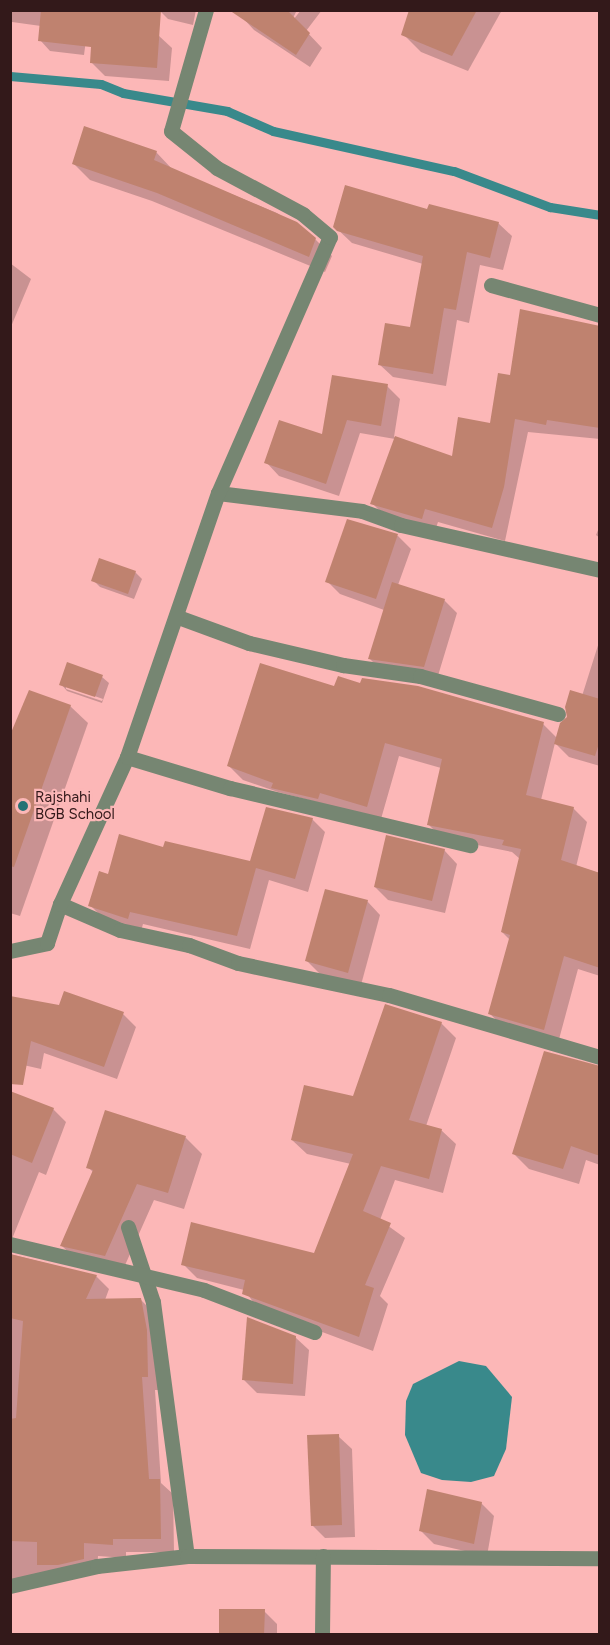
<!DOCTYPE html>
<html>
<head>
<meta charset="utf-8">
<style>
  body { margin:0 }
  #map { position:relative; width:610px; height:1645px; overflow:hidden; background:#fcb7b7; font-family:Figtree,sans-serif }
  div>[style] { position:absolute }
  .water>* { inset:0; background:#39898b }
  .shadow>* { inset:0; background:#0003 }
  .stream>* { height:9px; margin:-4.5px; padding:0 4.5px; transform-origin:4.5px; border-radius:4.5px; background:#39898b }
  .building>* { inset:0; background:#bf826f }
  .minor>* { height:15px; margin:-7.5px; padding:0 7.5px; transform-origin:7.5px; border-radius:7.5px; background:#768672 }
  .dots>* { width:16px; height:16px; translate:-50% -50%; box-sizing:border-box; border:3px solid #fcb7b7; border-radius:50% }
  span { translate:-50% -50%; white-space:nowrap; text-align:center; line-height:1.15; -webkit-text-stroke:4.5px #fcb7b7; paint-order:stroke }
  .poi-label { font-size:15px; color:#33191a }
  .left { translate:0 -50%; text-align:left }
  .frame { position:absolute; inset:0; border:12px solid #33191a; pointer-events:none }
</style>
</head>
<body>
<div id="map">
  <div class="water">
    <div style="clip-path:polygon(459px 1361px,486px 1366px,512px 1397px,506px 1449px,494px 1476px,471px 1482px,442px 1480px,421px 1473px,405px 1435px,406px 1401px,413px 1384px)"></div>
  </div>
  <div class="shadow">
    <div style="clip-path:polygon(10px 10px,90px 10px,84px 55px,50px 51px,40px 40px,41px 26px,12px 22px)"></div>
    <div style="clip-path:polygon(159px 10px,196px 10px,193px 25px,168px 19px)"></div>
    <div style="clip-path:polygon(244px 10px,297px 10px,290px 24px,301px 10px,322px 10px,306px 31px,322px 48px,310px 67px,254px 30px,241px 16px)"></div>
    <div style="clip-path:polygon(415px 10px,502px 10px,468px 71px,421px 52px,405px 36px)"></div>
    <div style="clip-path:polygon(158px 35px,172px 48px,169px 81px,105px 76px,92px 63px)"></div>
    <div style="clip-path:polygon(156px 152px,173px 170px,277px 213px,315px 239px,332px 256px,325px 272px,152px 201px,90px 180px,73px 163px)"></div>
    <div style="clip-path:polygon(428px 211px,498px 223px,512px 236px,503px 270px,480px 265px,469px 323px,457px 320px,446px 386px,393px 377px,379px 364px,411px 329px,423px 264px,352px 243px,334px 226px)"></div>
    <div style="clip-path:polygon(10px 263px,31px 279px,10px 329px)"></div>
    <div style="clip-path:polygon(521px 311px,600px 328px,600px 439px,528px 432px,505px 541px,438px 522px,435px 531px,385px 516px,372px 503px,395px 439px,360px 433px,339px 496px,279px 476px,266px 462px,324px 436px,387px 386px,400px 399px,394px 437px,453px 458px,491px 424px,511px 376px)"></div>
    <div style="clip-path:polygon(348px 521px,398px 536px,411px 549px,398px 585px,444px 600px,457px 613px,437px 679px,382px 671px,369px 658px,384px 610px,340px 594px,327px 581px)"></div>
    <div style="clip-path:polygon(600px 525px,600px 538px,596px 535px)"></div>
    <div style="clip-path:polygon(135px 572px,142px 579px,134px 599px,100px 587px,93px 580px)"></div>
    <div style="clip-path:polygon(600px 639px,600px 766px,569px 757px,555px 743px,541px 800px,573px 808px,587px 822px,576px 867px,600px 874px,600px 976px,578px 969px,558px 1043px,504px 1027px,490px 1014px,510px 940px,502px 932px,520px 859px,512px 852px,442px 838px,428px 824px,441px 768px,399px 756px,381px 819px,278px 792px,243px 780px,229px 766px,335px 688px,361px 685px,543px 724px,557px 738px,582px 696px)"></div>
    <div style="clip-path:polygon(evenodd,68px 664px,102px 677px,109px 683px,102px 703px,67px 691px,61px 684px,68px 664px,66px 686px,103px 699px,102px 701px,66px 689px,66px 686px)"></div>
    <div style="clip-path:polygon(70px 706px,88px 723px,20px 916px,10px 913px,10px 739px)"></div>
    <div style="clip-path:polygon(312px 819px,325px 832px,308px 892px,269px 880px,250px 949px,143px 924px,141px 931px,103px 918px,90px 905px,109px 876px,164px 849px,251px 863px)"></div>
    <div style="clip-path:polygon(444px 850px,457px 864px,445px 913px,388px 900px,375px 887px)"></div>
    <div style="clip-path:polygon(367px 901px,380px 915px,361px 985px,320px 974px,307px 961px)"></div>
    <div style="clip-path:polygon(60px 1006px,123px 1014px,136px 1027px,117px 1079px,44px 1053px,41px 1069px,10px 1062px)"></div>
    <div style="clip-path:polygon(441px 1023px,456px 1038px,426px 1126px,441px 1130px,456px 1144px,443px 1193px,395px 1180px,380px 1220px,405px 1238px,380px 1296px,388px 1304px,373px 1351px,258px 1308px,244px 1290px,197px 1278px,183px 1264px,315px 1255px,351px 1164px,307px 1154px,292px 1140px,354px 1098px)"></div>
    <div style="clip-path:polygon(600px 1067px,600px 1165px,586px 1160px,579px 1184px,529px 1169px,514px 1154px)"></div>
    <div style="clip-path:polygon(10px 1106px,53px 1109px,66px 1122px,46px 1175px,39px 1172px,10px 1244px)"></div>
    <div style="clip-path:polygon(185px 1137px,202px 1154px,184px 1209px,154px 1200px,122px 1272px,79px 1262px,62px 1246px,94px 1173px,88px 1167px)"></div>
    <div style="clip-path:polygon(10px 1254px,96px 1276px,109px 1289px,105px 1300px,141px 1300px,155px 1314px,161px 1390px,155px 1390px,161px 1483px,173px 1494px,174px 1552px,126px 1552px,126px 1558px,98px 1556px,97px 1572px,10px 1587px)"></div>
    <div style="clip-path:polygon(295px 1337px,309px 1350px,305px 1396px,257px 1393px,244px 1380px)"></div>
    <div style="clip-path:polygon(338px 1436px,352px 1449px,355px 1537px,325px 1538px,312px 1525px)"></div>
    <div style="clip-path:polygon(481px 1503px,494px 1516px,487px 1556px,434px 1544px,421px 1531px)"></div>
    <div style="clip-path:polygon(264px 1611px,277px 1624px,277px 1634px,220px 1634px)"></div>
  </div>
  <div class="stream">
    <div style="left:10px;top:76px;width:91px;rotate:5deg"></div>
    <div style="left:101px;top:84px;width:24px;rotate:22deg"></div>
    <div style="left:123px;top:93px;width:106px;rotate:9.8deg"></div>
    <div style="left:227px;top:111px;width:50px;rotate:23.5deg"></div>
    <div style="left:273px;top:131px;width:185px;rotate:12.5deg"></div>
    <div style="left:454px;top:171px;width:103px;rotate:20.6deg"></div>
    <div style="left:550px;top:207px;width:51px;rotate:9.1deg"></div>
  </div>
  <div class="building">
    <div style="clip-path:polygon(41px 10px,161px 10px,157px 68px,90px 63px,91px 47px,38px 41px)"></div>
    <div style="clip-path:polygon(229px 10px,287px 10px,310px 33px,296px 55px)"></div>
    <div style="clip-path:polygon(409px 10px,477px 10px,452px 56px,401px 35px)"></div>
    <div style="clip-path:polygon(84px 126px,157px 151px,154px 160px,297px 222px,316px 238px,309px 257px,157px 193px,72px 164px)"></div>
    <div style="clip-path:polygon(345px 185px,427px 209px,429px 204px,499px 222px,490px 258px,467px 252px,456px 310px,444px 308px,433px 374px,378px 365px,385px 323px,410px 327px,423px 256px,337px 231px,333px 227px)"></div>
    <div style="clip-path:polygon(520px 309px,600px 326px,600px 428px,547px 420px,546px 425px,515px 419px,504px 487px,492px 528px,425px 509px,422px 519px,370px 504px,395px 436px,452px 456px,458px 417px,490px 423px,498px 373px,510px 375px)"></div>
    <div style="clip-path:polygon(332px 375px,388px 384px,381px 426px,347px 420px,326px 484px,264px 463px,279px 420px,322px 434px)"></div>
    <div style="clip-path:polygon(347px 519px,398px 534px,376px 599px,325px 582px)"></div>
    <div style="clip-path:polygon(99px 558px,136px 571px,128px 594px,91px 581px)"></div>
    <div style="clip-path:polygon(392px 582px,445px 599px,424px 667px,368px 659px)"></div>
    <div style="clip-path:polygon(67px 662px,103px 675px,95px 697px,59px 685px)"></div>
    <div style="clip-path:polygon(260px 663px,334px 686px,338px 676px,360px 683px,362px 678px,418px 686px,544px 722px,526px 795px,574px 807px,561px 860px,600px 873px,600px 968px,564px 956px,544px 1030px,488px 1014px,510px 935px,501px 932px,521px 849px,502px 845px,504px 840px,427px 825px,442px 759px,385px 743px,367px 807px,320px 793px,318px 799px,271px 788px,273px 783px,227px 766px)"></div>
    <div style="clip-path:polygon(29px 690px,71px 705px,14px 867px,10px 866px,10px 735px)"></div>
    <div style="clip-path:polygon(570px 690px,600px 699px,600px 740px,595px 756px,554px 744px,560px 723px,567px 717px,565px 707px)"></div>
    <div style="clip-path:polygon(266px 807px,313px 818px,295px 879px,256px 868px,237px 936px,130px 912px,128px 919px,88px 906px,99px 871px,108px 874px,119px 834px,163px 847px,165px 841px,250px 861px)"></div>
    <div style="clip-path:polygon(386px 835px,445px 849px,432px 901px,374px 887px)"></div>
    <div style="clip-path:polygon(325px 889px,368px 900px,348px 973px,305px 961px)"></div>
    <div style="clip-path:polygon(64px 991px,124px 1012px,104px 1067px,31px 1041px,23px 1085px,10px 1084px,10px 996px,59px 1005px)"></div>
    <div style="clip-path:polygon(385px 1004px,442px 1022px,409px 1120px,442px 1129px,429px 1179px,381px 1166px,363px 1211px,391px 1223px,365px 1285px,374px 1288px,359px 1337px,242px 1294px,245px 1280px,181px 1265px,191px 1222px,314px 1253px,353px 1154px,291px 1140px,304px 1085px,353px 1096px)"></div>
    <div style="clip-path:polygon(544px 1051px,600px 1066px,600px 1156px,571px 1146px,563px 1169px,512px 1154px)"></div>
    <div style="clip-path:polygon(10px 1091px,54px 1108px,32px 1163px,10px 1154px)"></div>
    <div style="clip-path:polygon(105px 1110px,186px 1136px,168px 1193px,137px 1184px,105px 1256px,60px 1246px,93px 1170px,86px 1168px)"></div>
    <div style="clip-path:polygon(10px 1254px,97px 1275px,86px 1299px,141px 1298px,147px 1330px,148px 1377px,142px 1377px,149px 1479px,160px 1479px,161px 1539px,113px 1539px,113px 1545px,84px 1543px,84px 1559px,58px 1565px,37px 1565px,37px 1542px,10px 1541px,10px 1419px,16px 1418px,23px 1321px,10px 1318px)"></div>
    <div style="clip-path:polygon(247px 1317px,296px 1336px,293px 1384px,242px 1380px)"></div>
    <div style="clip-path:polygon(339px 1434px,342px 1525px,311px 1526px,307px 1435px)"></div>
    <div style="clip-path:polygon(427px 1489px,482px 1502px,474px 1544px,419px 1531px)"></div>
    <div style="clip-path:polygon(219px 1609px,265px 1609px,264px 1635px,219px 1635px)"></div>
  </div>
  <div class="minor">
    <div style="left:491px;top:285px;width:113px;rotate:15.4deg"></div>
    <div style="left:218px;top:493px;width:145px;rotate:7.1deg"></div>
    <div style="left:362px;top:511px;width:41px;rotate:19.7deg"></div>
    <div style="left:401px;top:525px;width:204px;rotate:12.7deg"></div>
    <div style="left:178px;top:617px;width:76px;rotate:20.1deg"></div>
    <div style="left:249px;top:643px;width:97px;rotate:13.2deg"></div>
    <div style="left:343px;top:665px;width:78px;rotate:8.1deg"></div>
    <div style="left:420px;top:676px;width:143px;rotate:15.4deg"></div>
    <div style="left:127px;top:757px;width:108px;rotate:16.8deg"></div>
    <div style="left:230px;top:788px;width:247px;rotate:13.4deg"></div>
    <div style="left:60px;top:904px;width:65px;rotate:23.4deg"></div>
    <div style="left:120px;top:930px;width:71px;rotate:12.3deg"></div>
    <div style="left:189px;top:945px;width:52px;rotate:20.2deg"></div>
    <div style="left:238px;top:963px;width:154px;rotate:12deg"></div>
    <div style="left:389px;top:995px;width:220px;rotate:16.4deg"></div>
    <div style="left:10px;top:951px;width:38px;rotate:-12deg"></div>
    <div style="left:47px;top:943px;width:41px;rotate:-71.6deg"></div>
    <div style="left:60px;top:904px;width:162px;rotate:-65.5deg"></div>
    <div style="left:127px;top:757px;width:279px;rotate:-71deg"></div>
    <div style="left:218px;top:493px;width:279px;rotate:-66.4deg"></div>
    <div style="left:330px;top:237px;width:35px;rotate:-140deg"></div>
    <div style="left:303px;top:214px;width:98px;rotate:-151.9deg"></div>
    <div style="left:217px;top:168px;width:59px;rotate:-141.2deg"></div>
    <div style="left:171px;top:131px;width:126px;rotate:-73.9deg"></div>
    <div style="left:128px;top:1227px;width:79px;rotate:71.6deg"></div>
    <div style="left:153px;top:1302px;width:256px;rotate:82.4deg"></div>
    <div style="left:10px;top:1244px;width:199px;rotate:13.3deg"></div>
    <div style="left:204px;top:1290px;width:118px;rotate:20.9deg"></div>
    <div style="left:10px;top:1586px;width:89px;rotate:-12.9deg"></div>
    <div style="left:97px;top:1566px;width:91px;rotate:-6.3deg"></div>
    <div style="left:187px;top:1556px;width:413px;rotate:0.3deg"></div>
    <div style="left:322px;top:1634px;width:78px;rotate:-89.3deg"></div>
  </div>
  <div class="dots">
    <div style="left:23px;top:806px;background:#277275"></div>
  </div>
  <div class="poi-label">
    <span class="left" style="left:35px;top:806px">Rajshahi<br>BGB School</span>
  </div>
  <div class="frame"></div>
</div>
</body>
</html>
